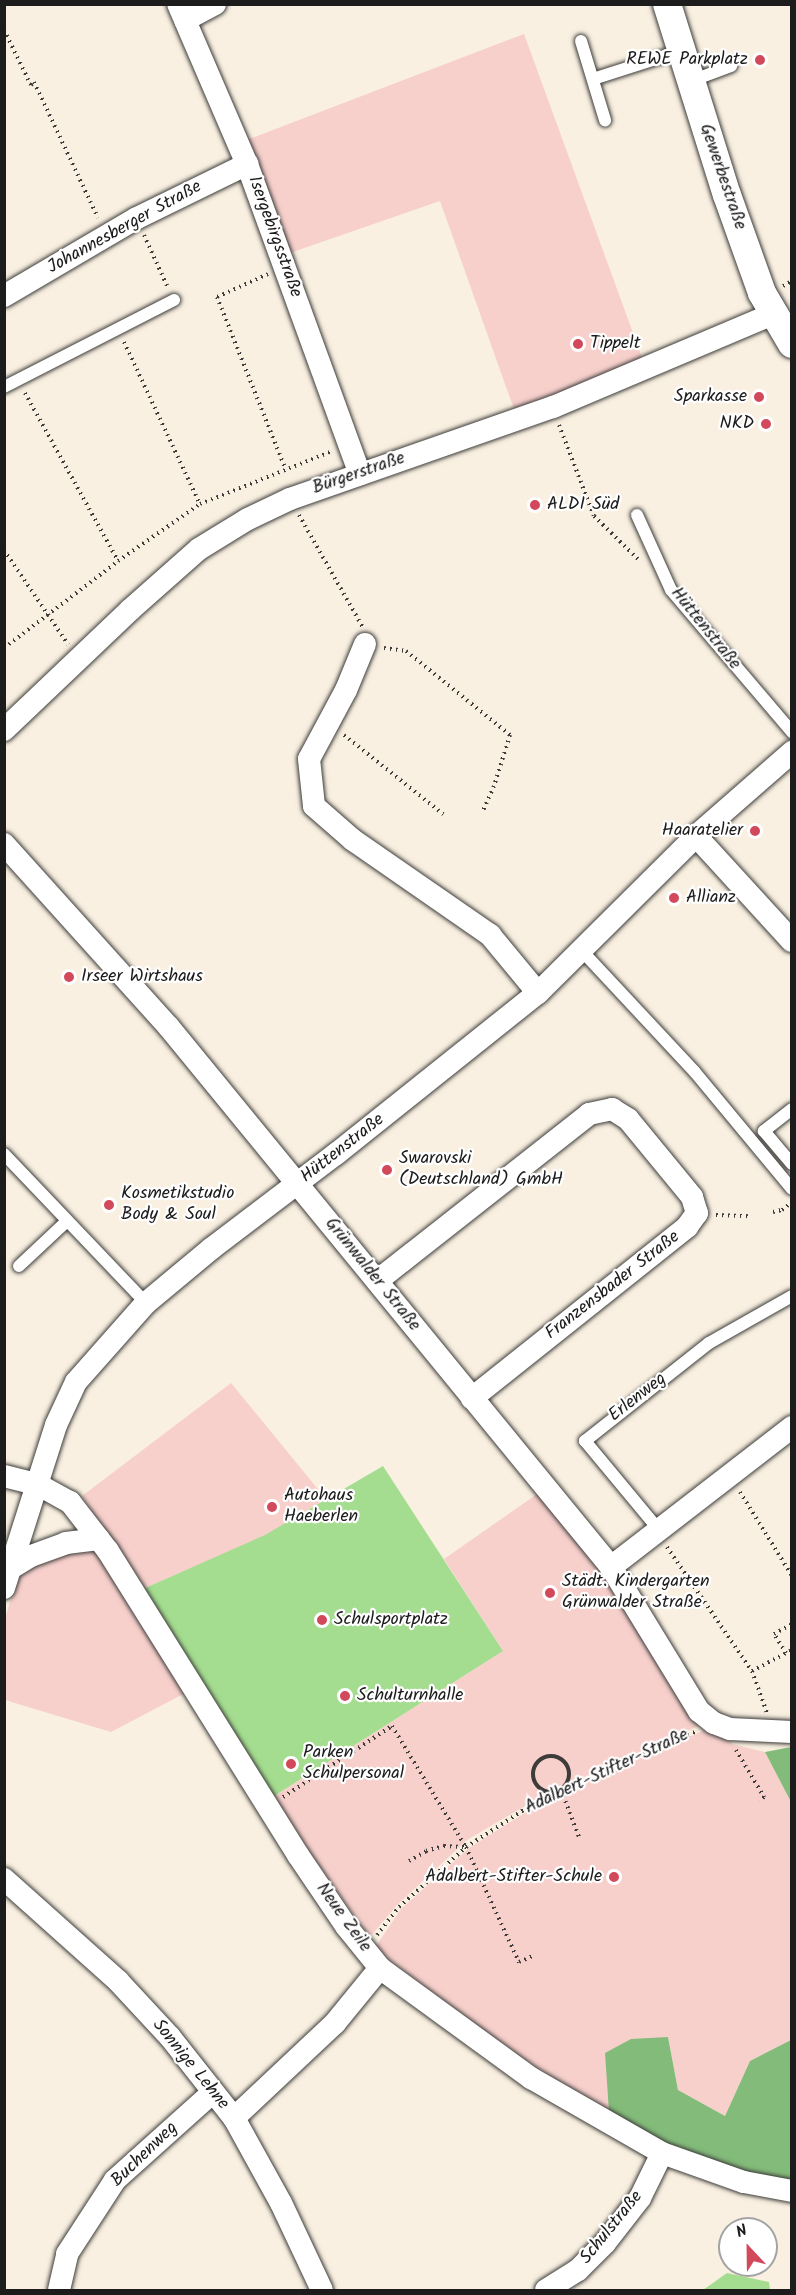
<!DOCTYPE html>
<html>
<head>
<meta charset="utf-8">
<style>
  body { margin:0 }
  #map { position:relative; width:796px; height:2295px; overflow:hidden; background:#f9f0e1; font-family:Kalam,sans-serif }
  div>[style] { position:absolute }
  .built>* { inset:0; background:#f7d0cc }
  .green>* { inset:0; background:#a4dd90 }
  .forest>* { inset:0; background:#83bc7a }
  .path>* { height:4px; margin-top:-2px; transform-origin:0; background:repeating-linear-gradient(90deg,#3d3c3a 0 1.5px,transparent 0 6px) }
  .path>.ring { margin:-2px; padding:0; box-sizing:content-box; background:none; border:4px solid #3d3c3a; border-radius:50% }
  .roads { filter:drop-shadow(0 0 2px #3d3c3a) drop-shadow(0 0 2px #3d3c3a) }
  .service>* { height:12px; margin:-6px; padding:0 6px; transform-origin:6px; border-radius:6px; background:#fff }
  .minor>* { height:22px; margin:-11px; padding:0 11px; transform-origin:11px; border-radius:11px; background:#fff }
  .tertiary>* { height:28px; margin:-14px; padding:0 14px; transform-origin:14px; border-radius:14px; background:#fff }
  .dots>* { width:16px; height:16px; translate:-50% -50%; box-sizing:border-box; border:3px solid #fff; border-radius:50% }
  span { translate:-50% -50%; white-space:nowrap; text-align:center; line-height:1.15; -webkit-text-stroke:4.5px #fff; paint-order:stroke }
  .poi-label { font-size:18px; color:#1c1c1c }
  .right { translate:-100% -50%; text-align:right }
  .left { translate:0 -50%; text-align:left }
  .street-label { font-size:18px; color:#1c1c1c }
  .frame { position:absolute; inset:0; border:6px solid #1c1c1c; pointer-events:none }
  .north { position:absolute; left:718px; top:2217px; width:60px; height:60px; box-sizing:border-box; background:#fff; border:2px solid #a4a4a4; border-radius:50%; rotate:338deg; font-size:16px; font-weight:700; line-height:24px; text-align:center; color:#1c1c1c }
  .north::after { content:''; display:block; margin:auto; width:21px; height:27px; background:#d1495b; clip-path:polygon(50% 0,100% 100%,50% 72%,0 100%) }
</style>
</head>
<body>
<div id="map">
  <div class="built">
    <div style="clip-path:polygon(524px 34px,644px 363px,515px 412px,440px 201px,287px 254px,244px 141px)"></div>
    <div style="clip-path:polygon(231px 1383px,326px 1499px,265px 1536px,143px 1589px,82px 1496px)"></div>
    <div style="clip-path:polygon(540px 1492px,603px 1569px,705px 1723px,544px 1795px,467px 1840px,397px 1905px,370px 1937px,271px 1798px,503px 1651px,444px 1559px)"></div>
    <div style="clip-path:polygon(97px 1550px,187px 1692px,111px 1732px,5px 1700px,5px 1618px,17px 1579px,36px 1565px,68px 1553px)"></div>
    <div style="clip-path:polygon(714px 1726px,728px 1732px,732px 1744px,765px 1752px,791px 1802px,791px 2040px,750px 2061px,725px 2116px,678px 2090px,668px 2037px,609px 2112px,538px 2068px,490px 2035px,390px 1960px,376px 1946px,401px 1909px,469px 1848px,547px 1799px)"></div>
  </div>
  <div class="green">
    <div style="clip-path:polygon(383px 1466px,503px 1651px,271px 1798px,143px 1589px,265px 1535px)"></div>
    <div style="clip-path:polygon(727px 2273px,769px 2282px,770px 2290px,703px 2290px)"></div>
  </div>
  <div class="forest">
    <div style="clip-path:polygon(791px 1747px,792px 1747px,791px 1802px,765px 1752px)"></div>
    <div style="clip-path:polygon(668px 2037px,678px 2090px,725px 2116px,750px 2061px,791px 2040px,791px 2037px,791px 2181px,746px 2172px,666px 2145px,609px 2112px,605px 2053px,631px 2039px)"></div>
  </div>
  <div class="path">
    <div style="left:4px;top:30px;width:61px;rotate:63.9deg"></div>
    <div style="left:31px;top:85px;width:4px;rotate:-45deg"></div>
    <div style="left:34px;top:82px;width:150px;rotate:64.8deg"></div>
    <div style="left:144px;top:235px;width:58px;rotate:65.6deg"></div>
    <div style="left:268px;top:274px;width:56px;rotate:155.7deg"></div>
    <div style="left:217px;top:297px;width:186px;rotate:68.3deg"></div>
    <div style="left:783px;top:286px;width:10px;rotate:-29deg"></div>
    <div style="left:124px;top:342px;width:179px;rotate:64.9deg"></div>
    <div style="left:25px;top:393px;width:192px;rotate:61deg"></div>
    <div style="left:559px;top:425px;width:97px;rotate:69deg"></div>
    <div style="left:594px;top:516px;width:63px;rotate:44.4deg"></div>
    <div style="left:299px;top:515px;width:128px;rotate:60.4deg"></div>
    <div style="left:4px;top:550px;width:114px;rotate:55.8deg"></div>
    <div style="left:4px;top:648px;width:143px;rotate:-37.3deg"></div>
    <div style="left:118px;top:561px;width:100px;rotate:-34.8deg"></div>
    <div style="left:200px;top:504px;width:140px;rotate:-21.8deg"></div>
    <div style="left:384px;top:648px;width:22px;rotate:8deg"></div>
    <div style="left:406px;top:651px;width:134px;rotate:38.9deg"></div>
    <div style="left:510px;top:735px;width:53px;rotate:107.4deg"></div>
    <div style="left:494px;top:786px;width:27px;rotate:114deg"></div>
    <div style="left:344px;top:735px;width:127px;rotate:38.6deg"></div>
    <div style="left:773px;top:1212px;width:9px;rotate:-13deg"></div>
    <div style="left:782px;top:1210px;width:11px;rotate:-38deg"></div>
    <div style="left:716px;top:1215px;width:33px;rotate:2deg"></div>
    <div style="left:740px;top:1492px;width:99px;rotate:58.2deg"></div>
    <div style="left:667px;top:1547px;width:150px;rotate:55.6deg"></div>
    <div style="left:752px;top:1671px;width:45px;rotate:-27.7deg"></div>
    <div style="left:786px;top:1653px;width:22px;rotate:-122deg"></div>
    <div style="left:774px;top:1634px;width:21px;rotate:-29deg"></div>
    <div style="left:752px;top:1671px;width:45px;rotate:70.3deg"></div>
    <div style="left:736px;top:1750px;width:55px;rotate:59.2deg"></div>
    <div style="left:764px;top:1797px;width:6px;rotate:141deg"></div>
    <div class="ring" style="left:533px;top:1756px;width:32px;height:32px"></div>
    <div style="left:561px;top:1790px;width:50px;rotate:69deg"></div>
    <div style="left:283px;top:1797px;width:130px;rotate:-33.1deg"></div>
    <div style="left:392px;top:1726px;width:142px;rotate:58.6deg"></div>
    <div style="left:409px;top:1861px;width:20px;rotate:-30deg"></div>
    <div style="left:426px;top:1851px;width:19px;rotate:-16deg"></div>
    <div style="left:444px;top:1846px;width:22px;rotate:3deg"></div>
    <div style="left:466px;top:1847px;width:127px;rotate:65.3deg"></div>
    <div style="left:519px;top:1962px;width:17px;rotate:-24deg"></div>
    <div style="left:377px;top:1935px;width:36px;rotate:-52deg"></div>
    <div style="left:399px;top:1907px;width:90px;rotate:-41.8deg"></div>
    <div style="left:466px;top:1847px;width:67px;rotate:-32.7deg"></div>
    <div style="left:522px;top:1811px;width:44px;rotate:-28.3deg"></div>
    <div style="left:561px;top:1790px;width:146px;rotate:-23.4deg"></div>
  </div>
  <div class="roads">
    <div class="service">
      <div style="left:581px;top:41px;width:83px;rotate:73.1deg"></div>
      <div style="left:593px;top:79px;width:91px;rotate:-17.8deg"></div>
      <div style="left:691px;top:81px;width:43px;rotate:-20.6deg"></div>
      <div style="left:4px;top:387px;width:191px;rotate:-27.1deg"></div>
      <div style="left:637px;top:515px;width:82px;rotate:65.6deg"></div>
      <div style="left:671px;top:590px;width:187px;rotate:49.6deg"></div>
      <div style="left:583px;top:952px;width:163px;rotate:47deg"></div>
      <div style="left:694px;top:1071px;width:153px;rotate:50.3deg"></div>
      <div style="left:792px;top:1109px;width:36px;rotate:142deg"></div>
      <div style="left:764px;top:1131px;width:43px;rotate:49.7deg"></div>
      <div style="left:4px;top:1154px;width:206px;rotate:46.4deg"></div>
      <div style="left:19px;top:1266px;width:66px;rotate:-43.2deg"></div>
      <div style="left:659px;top:1530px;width:116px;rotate:-129.7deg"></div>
      <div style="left:585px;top:1441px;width:158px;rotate:-38.3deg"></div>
      <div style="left:709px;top:1343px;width:95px;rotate:-29.5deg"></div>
    </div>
    <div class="minor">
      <div style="left:178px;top:4px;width:174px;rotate:66.7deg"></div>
      <div style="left:247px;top:164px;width:330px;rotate:70deg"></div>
      <div style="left:185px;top:20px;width:34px;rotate:-28deg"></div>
      <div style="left:4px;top:296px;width:154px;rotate:-30.4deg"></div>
      <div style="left:137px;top:218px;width:123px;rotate:-26.1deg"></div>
      <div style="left:365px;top:644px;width:50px;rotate:112.4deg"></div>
      <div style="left:346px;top:690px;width:78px;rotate:118.2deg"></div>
      <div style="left:309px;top:759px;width:47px;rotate:83.9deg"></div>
      <div style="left:314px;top:806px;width:52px;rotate:41.1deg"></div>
      <div style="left:353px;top:840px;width:167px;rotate:34.7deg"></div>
      <div style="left:490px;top:935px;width:75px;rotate:50.4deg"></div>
      <div style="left:4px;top:730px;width:174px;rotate:-43.6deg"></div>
      <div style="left:130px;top:610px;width:92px;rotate:-41.5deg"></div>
      <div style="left:199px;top:549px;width:57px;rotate:-31.5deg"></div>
      <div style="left:248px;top:519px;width:47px;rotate:-25.5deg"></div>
      <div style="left:290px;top:499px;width:279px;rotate:-19.3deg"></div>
      <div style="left:553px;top:407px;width:239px;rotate:-22.9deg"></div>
      <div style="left:696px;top:836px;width:142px;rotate:47.6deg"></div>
      <div style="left:4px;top:844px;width:245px;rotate:48deg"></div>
      <div style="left:168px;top:1026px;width:699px;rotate:50.69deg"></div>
      <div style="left:611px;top:1567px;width:169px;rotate:58.6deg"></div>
      <div style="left:699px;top:1711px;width:19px;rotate:39deg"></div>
      <div style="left:714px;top:1723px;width:17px;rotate:21deg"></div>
      <div style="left:730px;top:1729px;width:62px;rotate:2.8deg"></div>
      <div style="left:377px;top:1281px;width:270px;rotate:-38.2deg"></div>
      <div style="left:589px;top:1114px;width:24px;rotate:-12deg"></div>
      <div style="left:612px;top:1109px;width:19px;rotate:32deg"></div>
      <div style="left:628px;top:1119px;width:101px;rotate:50.6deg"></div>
      <div style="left:692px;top:1197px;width:17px;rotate:73deg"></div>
      <div style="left:697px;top:1213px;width:17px;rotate:126deg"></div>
      <div style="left:687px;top:1227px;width:275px;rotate:141.5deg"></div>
      <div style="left:4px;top:1476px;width:34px;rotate:14deg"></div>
      <div style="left:37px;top:1484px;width:38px;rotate:29deg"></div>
      <div style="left:70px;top:1502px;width:62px;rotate:52.2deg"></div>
      <div style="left:108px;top:1551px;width:358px;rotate:58deg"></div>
      <div style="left:298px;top:1855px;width:86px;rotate:55.9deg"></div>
      <div style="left:346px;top:1926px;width:54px;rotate:51deg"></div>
      <div style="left:380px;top:1968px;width:187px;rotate:36.1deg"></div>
      <div style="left:531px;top:2078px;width:151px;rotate:29.8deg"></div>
      <div style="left:662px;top:2153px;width:87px;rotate:19.5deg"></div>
      <div style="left:744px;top:2182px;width:49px;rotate:10.6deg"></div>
      <div style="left:611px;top:1567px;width:229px;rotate:-37.7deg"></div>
      <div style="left:11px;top:1568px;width:23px;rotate:-31deg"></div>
      <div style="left:31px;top:1556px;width:37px;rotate:-20deg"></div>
      <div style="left:66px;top:1543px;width:33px;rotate:-7deg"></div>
      <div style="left:4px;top:1588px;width:171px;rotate:-72.3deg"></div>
      <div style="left:56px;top:1425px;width:47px;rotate:-65.1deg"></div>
      <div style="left:76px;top:1382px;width:106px;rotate:-48.5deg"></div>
      <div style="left:146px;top:1303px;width:86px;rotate:-39.8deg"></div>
      <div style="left:212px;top:1248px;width:156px;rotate:-37.2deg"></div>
      <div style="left:336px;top:1154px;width:258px;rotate:-38.6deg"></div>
      <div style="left:538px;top:993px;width:223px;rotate:-44.8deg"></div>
      <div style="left:696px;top:836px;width:128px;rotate:-41.2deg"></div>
      <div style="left:4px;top:1879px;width:153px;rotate:41.8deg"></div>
      <div style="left:118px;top:1981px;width:76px;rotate:47.1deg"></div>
      <div style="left:170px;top:2037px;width:103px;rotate:51.7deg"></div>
      <div style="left:234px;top:2118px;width:97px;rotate:61.1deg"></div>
      <div style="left:281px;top:2203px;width:96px;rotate:64.8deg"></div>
      <div style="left:234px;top:2118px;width:139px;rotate:-43.2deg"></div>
      <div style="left:335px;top:2023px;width:71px;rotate:-50.7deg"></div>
      <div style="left:59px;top:2290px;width:37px;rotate:-77deg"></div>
      <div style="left:67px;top:2254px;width:88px;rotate:-57deg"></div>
      <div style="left:115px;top:2180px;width:130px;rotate:-41.9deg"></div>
      <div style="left:546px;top:2290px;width:38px;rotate:-32deg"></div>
      <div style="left:578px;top:2270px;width:38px;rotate:-45deg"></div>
      <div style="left:605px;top:2243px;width:57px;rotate:-52.1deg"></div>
      <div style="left:640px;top:2198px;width:50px;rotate:-63.9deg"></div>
    </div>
    <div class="tertiary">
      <div style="left:667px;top:4px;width:200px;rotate:72.6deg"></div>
      <div style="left:727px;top:195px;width:104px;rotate:70.3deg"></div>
      <div style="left:762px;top:293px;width:59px;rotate:59.5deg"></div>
    </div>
  </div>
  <div class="dots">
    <div style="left:760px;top:60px;background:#d1495b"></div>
    <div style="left:578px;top:344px;background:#d1495b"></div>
    <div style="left:759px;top:397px;background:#d1495b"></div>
    <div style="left:766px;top:424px;background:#d1495b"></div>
    <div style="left:535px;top:505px;background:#d1495b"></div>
    <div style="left:755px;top:831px;background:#d1495b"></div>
    <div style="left:674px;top:898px;background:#d1495b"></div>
    <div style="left:69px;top:977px;background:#d1495b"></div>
    <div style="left:387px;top:1170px;background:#d1495b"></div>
    <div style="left:109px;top:1205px;background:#d1495b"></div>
    <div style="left:272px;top:1507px;background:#d1495b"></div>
    <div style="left:550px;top:1593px;background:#d1495b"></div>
    <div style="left:322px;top:1620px;background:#d1495b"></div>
    <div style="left:345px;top:1696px;background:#d1495b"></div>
    <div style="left:291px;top:1764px;background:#d1495b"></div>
    <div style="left:614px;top:1877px;background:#d1495b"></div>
  </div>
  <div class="poi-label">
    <span class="right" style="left:748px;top:60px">REWE Parkplatz</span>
    <span class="left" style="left:590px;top:344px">Tippelt</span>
    <span class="right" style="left:747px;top:397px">Sparkasse</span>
    <span class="right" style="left:754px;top:424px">NKD</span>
    <span class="left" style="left:547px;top:505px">ALDI Süd</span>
    <span class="right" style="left:743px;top:831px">Haaratelier</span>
    <span class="left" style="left:686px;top:898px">Allianz</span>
    <span class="left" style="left:81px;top:977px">Irseer Wirtshaus</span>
    <span class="left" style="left:399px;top:1170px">Swarovski<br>(Deutschland) GmbH</span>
    <span class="left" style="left:121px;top:1205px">Kosmetikstudio<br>Body &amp; Soul</span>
    <span class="left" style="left:284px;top:1507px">Autohaus<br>Haeberlen</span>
    <span class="left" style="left:562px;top:1593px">Städt. Kindergarten<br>Grünwalder Straße</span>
    <span class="left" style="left:334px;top:1620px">Schulsportplatz</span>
    <span class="left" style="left:357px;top:1696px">Schulturnhalle</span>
    <span class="left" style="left:303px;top:1764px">Parken<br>Schulpersonal</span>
    <span class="right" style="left:602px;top:1877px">Adalbert-Stifter-Schule</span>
  </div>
  <div class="street-label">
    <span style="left:722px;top:177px;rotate:71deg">Gewerbestraße</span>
    <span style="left:125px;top:228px;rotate:-29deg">Johannesberger Straße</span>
    <span style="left:274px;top:237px;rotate:70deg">Isergebirgsstraße</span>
    <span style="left:359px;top:474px;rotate:-19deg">Bürgerstraße</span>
    <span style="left:705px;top:629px;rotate:51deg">Hüttenstraße</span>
    <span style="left:343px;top:1149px;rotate:-38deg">Hüttenstraße</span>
    <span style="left:372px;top:1275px;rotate:51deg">Grünwalder Straße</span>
    <span style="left:613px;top:1286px;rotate:-38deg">Franzensbader Straße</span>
    <span style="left:638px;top:1398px;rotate:-38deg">Erlenweg</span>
    <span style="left:607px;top:1772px;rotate:-25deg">Adalbert-Stifter-Straße</span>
    <span style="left:343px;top:1918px;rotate:54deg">Neue Zeile</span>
    <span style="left:190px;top:2065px;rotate:51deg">Sonnige Lehne</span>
    <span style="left:145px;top:2155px;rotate:-44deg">Buchenweg</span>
    <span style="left:612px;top:2228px;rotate:-51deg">Schulstraße</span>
  </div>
  <div class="frame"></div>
  <div class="north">N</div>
</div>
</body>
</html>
